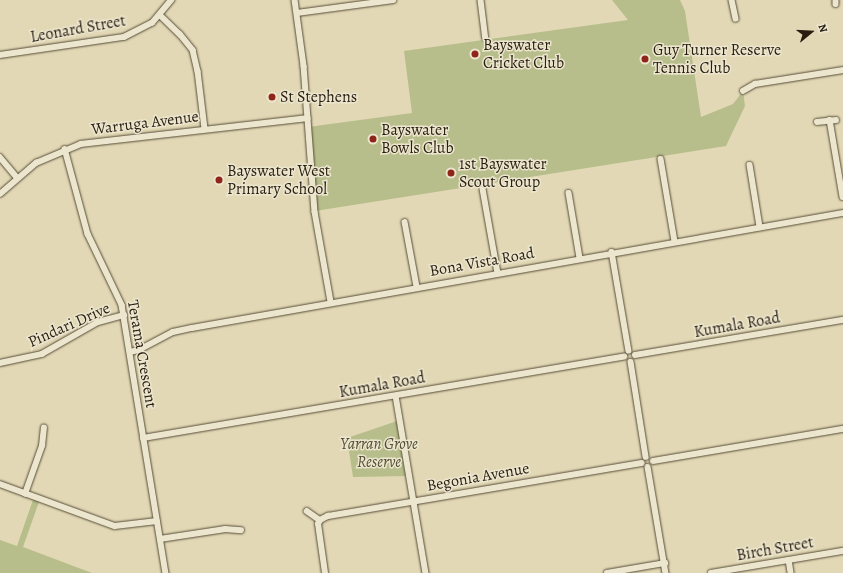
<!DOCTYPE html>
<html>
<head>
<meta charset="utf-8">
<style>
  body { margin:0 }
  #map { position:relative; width:843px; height:573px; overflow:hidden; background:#e2d8b5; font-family:Alegreya,serif }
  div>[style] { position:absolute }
  .green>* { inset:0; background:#b7be8b }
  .roads { filter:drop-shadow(0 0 1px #574c38) drop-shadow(0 0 1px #574c38) }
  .minor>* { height:5.5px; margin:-2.75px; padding:0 2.75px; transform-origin:2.75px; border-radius:2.75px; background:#ece6cf }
  .dots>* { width:11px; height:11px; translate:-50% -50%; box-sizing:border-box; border:2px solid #ece6cf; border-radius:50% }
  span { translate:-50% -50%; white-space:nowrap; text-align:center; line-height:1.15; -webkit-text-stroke:3px #ece6cf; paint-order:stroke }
  .street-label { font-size:16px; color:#291d0f }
  .poi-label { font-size:16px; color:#291d0f }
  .left { translate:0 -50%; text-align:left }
  .park-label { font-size:16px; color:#544d34; font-style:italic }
  .north { position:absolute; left:791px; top:12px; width:40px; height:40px; -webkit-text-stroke:3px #ece6cf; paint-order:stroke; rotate:72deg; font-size:11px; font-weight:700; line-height:16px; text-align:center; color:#291d0f }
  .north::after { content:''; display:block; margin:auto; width:14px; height:18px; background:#291d0f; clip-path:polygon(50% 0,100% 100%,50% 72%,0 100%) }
</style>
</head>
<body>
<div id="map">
  <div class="green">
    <div style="clip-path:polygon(612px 0,680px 0,685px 11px,701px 117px,733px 104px,743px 91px,745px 106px,726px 146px,315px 211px,308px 127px,412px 113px,404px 51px,628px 20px)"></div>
    <div style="clip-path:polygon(400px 420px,409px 476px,353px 477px,347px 438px)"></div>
    <div style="clip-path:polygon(34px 497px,40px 499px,23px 547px,92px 573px,0 573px,0 540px,17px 546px)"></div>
  </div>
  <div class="roads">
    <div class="minor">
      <div style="left:295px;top:0;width:67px;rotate:82.2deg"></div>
      <div style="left:304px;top:66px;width:146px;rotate:85.7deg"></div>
      <div style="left:315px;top:212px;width:91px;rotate:79.9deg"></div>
      <div style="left:481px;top:0;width:38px;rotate:83deg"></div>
      <div style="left:732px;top:0;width:19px;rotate:78deg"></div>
      <div style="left:836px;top:0;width:4px;rotate:90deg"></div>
      <div style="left:297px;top:13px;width:97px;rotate:-7.7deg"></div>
      <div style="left:160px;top:15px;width:28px;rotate:44deg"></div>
      <div style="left:180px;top:34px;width:21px;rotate:51deg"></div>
      <div style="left:193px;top:50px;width:22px;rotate:77deg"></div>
      <div style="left:198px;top:71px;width:58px;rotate:83.1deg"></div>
      <div style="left:0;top:55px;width:125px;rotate:-8.3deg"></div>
      <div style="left:124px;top:37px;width:31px;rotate:-27deg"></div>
      <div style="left:152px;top:23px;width:30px;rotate:-50deg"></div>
      <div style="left:743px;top:91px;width:14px;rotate:-30deg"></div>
      <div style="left:755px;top:84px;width:89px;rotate:-9deg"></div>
      <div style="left:830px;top:120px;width:78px;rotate:80.4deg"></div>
      <div style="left:817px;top:122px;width:19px;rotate:-6deg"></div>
      <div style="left:65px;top:149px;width:88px;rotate:74.9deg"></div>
      <div style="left:88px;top:234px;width:79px;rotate:64.4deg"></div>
      <div style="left:122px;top:305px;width:272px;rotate:80.7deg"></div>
      <div style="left:0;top:157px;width:26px;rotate:50deg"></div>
      <div style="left:661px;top:159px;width:84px;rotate:80.4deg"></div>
      <div style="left:750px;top:165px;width:63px;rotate:80.8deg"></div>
      <div style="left:483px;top:189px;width:85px;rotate:79.9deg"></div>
      <div style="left:569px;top:193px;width:66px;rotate:80.4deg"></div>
      <div style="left:0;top:194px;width:48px;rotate:-40.7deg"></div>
      <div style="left:36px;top:163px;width:49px;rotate:-22.9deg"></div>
      <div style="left:81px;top:144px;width:228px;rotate:-6.5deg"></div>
      <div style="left:405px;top:222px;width:66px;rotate:79.5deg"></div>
      <div style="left:612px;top:252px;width:100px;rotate:80.3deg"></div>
      <div style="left:130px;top:352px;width:9px;rotate:-13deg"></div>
      <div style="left:139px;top:350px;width:38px;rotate:-28deg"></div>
      <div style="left:173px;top:332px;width:19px;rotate:-12deg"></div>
      <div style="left:192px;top:328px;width:661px;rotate:-10.02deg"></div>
      <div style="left:635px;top:355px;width:211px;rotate:-9.6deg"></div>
      <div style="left:631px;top:362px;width:96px;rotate:81deg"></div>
      <div style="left:0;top:363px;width:43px;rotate:-12.1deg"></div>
      <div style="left:42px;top:354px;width:64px;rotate:-29.7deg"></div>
      <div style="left:98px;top:322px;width:27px;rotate:-15deg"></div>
      <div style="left:396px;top:396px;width:180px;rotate:80.4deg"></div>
      <div style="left:143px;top:438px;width:488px;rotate:-9.6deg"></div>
      <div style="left:653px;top:461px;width:193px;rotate:-9.6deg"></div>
      <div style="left:648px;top:467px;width:108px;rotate:80.4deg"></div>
      <div style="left:0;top:484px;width:122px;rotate:20.1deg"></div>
      <div style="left:115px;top:526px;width:42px;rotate:-6.8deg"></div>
      <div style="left:25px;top:494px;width:51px;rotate:-70.5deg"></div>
      <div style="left:42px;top:446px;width:18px;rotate:-84deg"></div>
      <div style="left:307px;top:511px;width:16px;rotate:35deg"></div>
      <div style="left:160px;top:539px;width:66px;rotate:-8.7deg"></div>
      <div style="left:225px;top:529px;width:16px;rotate:4deg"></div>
      <div style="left:789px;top:560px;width:13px;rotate:81deg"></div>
      <div style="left:325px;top:573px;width:49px;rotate:-98.1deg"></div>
      <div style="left:318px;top:524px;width:4px;rotate:-63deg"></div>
      <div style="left:320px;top:520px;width:9px;rotate:-27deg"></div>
      <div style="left:328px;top:516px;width:318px;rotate:-9.6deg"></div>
      <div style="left:607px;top:573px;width:59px;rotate:-9.8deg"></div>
      <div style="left:711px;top:573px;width:134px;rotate:-9.5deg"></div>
    </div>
  </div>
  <div class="dots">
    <div style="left:475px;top:54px;background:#8f2418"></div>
    <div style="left:645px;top:59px;background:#8f2418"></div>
    <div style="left:272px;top:97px;background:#8f2418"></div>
    <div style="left:373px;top:139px;background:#8f2418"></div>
    <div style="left:451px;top:173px;background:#8f2418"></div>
    <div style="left:219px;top:180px;background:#8f2418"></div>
  </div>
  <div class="street-label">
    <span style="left:78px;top:29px;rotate:-10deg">Leonard Street</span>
    <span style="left:145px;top:123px;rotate:-7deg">Warruga Avenue</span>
    <span style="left:482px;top:262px;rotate:-10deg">Bona Vista Road</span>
    <span style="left:69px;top:325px;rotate:-24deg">Pindari Drive</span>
    <span style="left:737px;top:325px;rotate:-10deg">Kumala Road</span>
    <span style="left:142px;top:354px;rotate:80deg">Terama Crescent</span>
    <span style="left:382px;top:385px;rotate:-10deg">Kumala Road</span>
    <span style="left:478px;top:477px;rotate:-10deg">Begonia Avenue</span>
    <span style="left:775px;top:549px;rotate:-10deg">Birch Street</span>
  </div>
  <div class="poi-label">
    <span class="left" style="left:483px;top:54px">Bayswater<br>Cricket Club</span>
    <span class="left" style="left:653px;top:59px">Guy Turner Reserve<br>Tennis Club</span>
    <span class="left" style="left:280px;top:97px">St Stephens</span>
    <span class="left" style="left:381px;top:139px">Bayswater<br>Bowls Club</span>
    <span class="left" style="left:459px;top:173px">1st Bayswater<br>Scout Group</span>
    <span class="left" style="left:227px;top:180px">Bayswater West<br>Primary School</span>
  </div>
  <div class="park-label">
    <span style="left:379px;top:453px">Yarran Grove<br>Reserve</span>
  </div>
  <div class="north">N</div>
</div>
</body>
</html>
